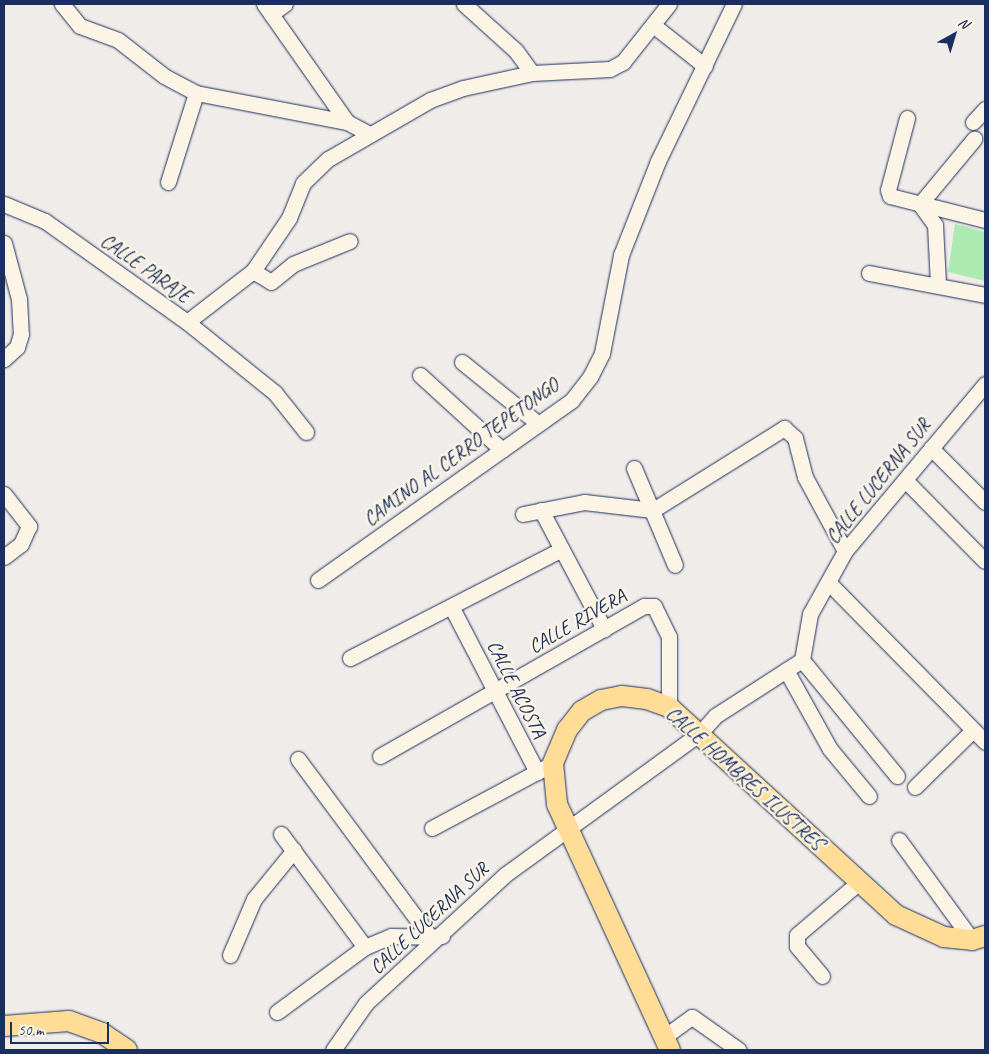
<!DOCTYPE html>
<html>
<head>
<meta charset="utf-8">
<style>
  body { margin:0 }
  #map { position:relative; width:989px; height:1054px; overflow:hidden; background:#f0ece9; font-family:Caveat,sans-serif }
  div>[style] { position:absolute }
  .green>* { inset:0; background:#abeab1 }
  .roads { filter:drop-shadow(0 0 1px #1b2f5e) drop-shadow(0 0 1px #1b2f5e) }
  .minor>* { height:15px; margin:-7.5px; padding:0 7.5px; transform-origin:7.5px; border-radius:7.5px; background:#fcf5e5 }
  .major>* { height:20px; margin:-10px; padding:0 10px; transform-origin:10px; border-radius:10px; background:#ffdd96 }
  span { translate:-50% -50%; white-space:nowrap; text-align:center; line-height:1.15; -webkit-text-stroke:4.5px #fcf5e5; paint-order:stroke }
  .street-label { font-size:20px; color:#1b2f5e }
  .frame { position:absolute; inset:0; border:5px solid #1b2f5e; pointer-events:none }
  .north { position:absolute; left:929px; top:10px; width:50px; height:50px; -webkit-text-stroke:4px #fcf5e5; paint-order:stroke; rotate:39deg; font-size:14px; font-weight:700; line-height:20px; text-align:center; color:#1b2f5e }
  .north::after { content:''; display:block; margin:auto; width:18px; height:22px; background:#1b2f5e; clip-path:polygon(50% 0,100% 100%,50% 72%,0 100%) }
  .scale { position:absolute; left:10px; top:1022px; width:99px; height:22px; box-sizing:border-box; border:2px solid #1b2f5e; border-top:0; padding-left:6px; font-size:15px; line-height:18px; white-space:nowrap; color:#1b2f5e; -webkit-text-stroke:4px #fcf5e5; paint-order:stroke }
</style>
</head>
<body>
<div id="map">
  <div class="green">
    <div style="clip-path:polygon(955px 224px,985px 232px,985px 281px,948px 272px)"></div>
  </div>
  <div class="roads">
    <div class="minor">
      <div style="left:62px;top:4px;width:28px;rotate:51deg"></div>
      <div style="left:80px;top:26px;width:40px;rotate:20.2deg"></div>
      <div style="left:118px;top:40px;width:58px;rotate:38deg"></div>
      <div style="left:164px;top:76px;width:36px;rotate:28deg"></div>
      <div style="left:264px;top:4px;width:144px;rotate:54.9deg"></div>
      <div style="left:464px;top:4px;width:70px;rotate:42.1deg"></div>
      <div style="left:516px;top:51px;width:27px;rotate:54deg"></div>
      <div style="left:271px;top:14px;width:17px;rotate:-36deg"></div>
      <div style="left:653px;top:25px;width:66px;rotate:38.3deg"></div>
      <div style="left:907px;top:118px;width:74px;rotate:104.8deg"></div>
      <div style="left:888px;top:190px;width:6px;rotate:72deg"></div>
      <div style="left:890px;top:196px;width:98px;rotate:14.2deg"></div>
      <div style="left:973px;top:122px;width:18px;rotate:-47deg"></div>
      <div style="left:168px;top:182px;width:93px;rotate:-72.5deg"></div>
      <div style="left:196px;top:93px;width:154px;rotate:10.9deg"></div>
      <div style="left:347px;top:122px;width:24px;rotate:28deg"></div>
      <div style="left:4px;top:204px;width:44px;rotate:22.5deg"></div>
      <div style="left:45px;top:221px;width:174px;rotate:35.4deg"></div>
      <div style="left:187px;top:322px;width:83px;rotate:-37.7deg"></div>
      <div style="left:253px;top:271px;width:64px;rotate:-55.8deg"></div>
      <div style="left:289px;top:218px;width:38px;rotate:-68deg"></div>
      <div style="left:303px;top:183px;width:35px;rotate:-44deg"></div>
      <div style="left:328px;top:159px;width:118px;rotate:-30deg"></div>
      <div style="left:430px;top:100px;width:35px;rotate:-20deg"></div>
      <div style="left:463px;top:88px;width:71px;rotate:-12.3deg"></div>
      <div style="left:532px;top:73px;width:78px;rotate:-2.9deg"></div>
      <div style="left:610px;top:69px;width:15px;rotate:-28deg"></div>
      <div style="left:623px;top:62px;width:74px;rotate:-51.6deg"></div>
      <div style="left:4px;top:243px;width:58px;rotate:75deg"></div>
      <div style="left:19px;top:299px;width:35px;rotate:87deg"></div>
      <div style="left:21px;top:334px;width:14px;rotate:107deg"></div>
      <div style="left:17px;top:347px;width:18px;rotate:137deg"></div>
      <div style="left:253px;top:271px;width:21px;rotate:31deg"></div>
      <div style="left:271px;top:282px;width:28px;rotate:-39deg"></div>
      <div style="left:293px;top:264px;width:61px;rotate:-22deg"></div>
      <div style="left:869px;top:273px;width:118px;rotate:10.7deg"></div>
      <div style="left:938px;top:284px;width:59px;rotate:-92.9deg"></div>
      <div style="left:935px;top:225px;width:26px;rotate:-126deg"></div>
      <div style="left:920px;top:204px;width:85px;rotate:-50.3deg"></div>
      <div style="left:187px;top:322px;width:113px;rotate:38.9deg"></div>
      <div style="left:275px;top:393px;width:50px;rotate:51.5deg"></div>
      <div style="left:462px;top:362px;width:95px;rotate:39deg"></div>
      <div style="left:420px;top:375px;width:111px;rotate:42.4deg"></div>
      <div style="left:931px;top:448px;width:76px;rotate:45deg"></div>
      <div style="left:634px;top:468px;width:105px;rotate:67.1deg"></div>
      <div style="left:906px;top:481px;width:112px;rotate:45.4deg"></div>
      <div style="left:4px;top:494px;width:41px;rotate:52deg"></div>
      <div style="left:29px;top:526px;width:20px;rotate:114deg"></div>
      <div style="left:21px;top:544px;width:21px;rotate:143deg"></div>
      <div style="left:541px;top:510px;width:135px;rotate:62.1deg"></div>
      <div style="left:523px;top:514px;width:62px;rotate:-11.1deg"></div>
      <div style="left:584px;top:502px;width:69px;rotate:6.6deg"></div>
      <div style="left:653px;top:510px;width:155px;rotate:-32deg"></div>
      <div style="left:784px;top:428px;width:15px;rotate:42deg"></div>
      <div style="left:795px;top:438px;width:40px;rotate:75.6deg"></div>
      <div style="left:805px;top:477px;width:84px;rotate:61.6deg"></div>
      <div style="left:318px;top:580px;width:311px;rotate:-35.3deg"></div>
      <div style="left:572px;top:400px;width:29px;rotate:-52deg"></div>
      <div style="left:590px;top:377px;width:27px;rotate:-63deg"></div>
      <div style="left:602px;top:353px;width:100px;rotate:-79deg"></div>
      <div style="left:621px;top:255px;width:101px;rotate:-68.5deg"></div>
      <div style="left:658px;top:161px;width:174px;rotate:-64.2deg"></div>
      <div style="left:828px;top:582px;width:224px;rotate:45.5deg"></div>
      <div style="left:452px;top:608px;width:185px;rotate:62.6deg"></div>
      <div style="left:537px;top:772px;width:18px;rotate:-29deg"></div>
      <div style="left:350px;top:658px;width:236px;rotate:-27.2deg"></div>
      <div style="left:802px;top:660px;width:150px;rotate:50.7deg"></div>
      <div style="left:786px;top:670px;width:90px;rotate:60.9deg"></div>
      <div style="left:830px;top:749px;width:61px;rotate:50.3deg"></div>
      <div style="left:380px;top:756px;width:304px;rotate:-29.6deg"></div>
      <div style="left:644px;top:606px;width:10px"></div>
      <div style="left:654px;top:606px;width:34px;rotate:64deg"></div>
      <div style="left:669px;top:637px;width:70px;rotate:90deg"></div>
      <div style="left:298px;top:759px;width:222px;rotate:53.4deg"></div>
      <div style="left:430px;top:937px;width:12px;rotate:-5deg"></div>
      <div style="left:915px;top:787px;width:81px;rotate:-44.5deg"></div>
      <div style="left:432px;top:828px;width:119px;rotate:-28.1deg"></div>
      <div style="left:281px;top:834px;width:141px;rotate:53.4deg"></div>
      <div style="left:899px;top:840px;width:124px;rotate:53.9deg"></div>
      <div style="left:230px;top:955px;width:61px;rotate:-66.8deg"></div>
      <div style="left:254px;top:899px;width:63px;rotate:-50.8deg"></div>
      <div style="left:822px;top:976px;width:39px;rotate:-130deg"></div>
      <div style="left:797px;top:946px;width:11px;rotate:-90deg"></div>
      <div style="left:797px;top:935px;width:82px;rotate:-40.5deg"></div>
      <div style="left:277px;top:1012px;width:109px;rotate:-36.5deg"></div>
      <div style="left:365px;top:947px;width:28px;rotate:-23deg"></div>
      <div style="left:391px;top:936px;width:39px;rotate:1deg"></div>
      <div style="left:664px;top:1037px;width:34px;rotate:-36deg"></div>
      <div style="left:692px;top:1017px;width:57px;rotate:35.1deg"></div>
      <div style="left:333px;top:1050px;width:57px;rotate:-54.9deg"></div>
      <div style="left:366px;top:1003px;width:190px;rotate:-42.7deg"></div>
      <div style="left:506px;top:874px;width:238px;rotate:-36deg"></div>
      <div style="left:699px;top:734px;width:24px;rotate:-48deg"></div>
      <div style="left:715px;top:716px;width:103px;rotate:-32.8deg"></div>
      <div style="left:802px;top:660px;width:47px;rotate:-80.1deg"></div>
      <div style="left:810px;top:614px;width:72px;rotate:-60.9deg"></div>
      <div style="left:845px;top:551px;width:218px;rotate:-50deg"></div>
    </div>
    <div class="major">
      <div style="left:4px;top:1026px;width:65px;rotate:-4.4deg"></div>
      <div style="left:69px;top:1021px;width:35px;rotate:20deg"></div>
      <div style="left:102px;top:1033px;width:30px;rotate:34deg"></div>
      <div style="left:670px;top:1050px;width:271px;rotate:-114.7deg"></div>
      <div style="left:557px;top:804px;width:41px;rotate:-95.6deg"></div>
      <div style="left:553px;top:763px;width:36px;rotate:-67deg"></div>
      <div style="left:567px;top:730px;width:24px;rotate:-52deg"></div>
      <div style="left:582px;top:711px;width:22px;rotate:-30deg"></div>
      <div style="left:601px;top:700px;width:21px;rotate:-11deg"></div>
      <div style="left:622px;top:696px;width:25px;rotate:7deg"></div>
      <div style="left:647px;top:699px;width:23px;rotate:20deg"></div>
      <div style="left:669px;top:707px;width:308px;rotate:42.5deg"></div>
      <div style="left:896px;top:915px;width:53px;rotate:24.6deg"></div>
      <div style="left:944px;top:937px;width:28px;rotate:6deg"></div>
      <div style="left:972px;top:940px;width:14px;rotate:-17deg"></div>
    </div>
  </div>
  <div class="street-label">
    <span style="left:146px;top:268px;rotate:35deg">CALLE PARAJE</span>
    <span style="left:461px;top:452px;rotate:-36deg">CAMINO AL CERRO TEPETONGO</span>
    <span style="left:878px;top:481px;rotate:-51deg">CALLE LUCERNA SUR</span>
    <span style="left:577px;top:621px;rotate:-30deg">CALLE RIVERA</span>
    <span style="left:517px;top:689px;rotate:63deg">CALLE ACOSTA</span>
    <span style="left:745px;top:778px;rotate:42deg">CALLE HOMBRES ILUSTRES</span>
    <span style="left:429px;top:918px;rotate:-43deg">CALLE LUCERNA SUR</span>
  </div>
  <div class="frame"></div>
  <div class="north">N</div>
  <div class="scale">50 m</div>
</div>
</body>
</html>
